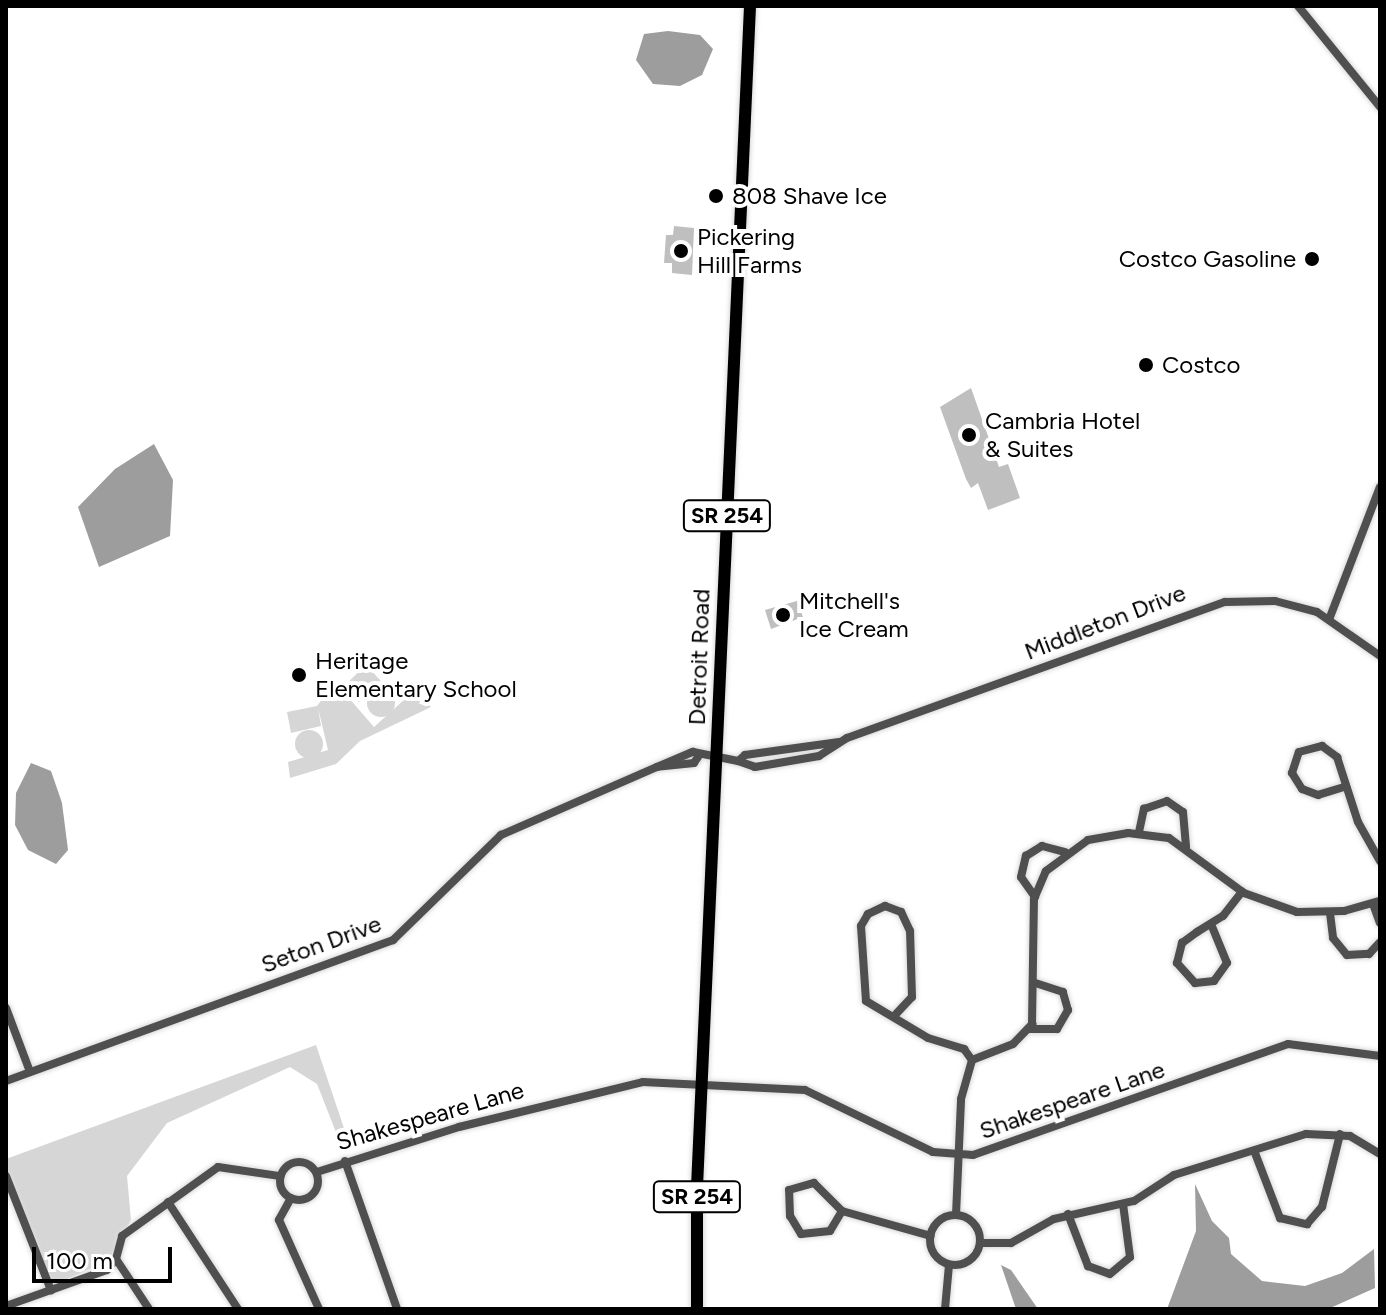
<!DOCTYPE html>
<html>
<head>
<meta charset="utf-8">
<style>
  body { margin:0 }
  #map { position:relative; width:1386px; height:1315px; overflow:hidden; background:#fff; font-family:Figtree,sans-serif }
  div>[style] { position:absolute }
  .green>* { inset:0; background:#d6d6d6 }
  .round { border-radius:50% }
  .water>* { inset:0; background:#9d9d9d }
  .building>* { inset:0; background:#bfbfbf }
  .roads { filter:drop-shadow(0 0 2px #dbdbdb) drop-shadow(0 0 2px #dbdbdb) }
  .minor>* { height:8px; margin:-4px; padding:0 4px; transform-origin:4px; border-radius:4px; background:#4f4f4f }
  .minor>.ring { margin:-4px; padding:0; box-sizing:content-box; background:none; border:8px solid #4f4f4f; border-radius:50% }
  .primary>* { height:12px; margin:-6px; padding:0 6px; transform-origin:6px; border-radius:6px; background:#000 }
  .dots>* { width:22px; height:22px; translate:-50% -50%; box-sizing:border-box; border:4px solid #fff; border-radius:50% }
  span { translate:-50% -50%; white-space:nowrap; text-align:center; line-height:1.15; -webkit-text-stroke:8px #fff; paint-order:stroke }
  .shield-label span { padding:2px 6px; background:#fff; border:2px solid; border-radius:6px; -webkit-text-stroke-width:0 }
  .shield-label { font-size:22px; color:#000; font-weight:700 }
  .poi-label { font-size:24px; color:#000 }
  .left { translate:0 -50%; text-align:left }
  .right { translate:-100% -50%; text-align:right }
  .street-label { font-size:24px; color:#000 }
  .frame { position:absolute; inset:0; border:8px solid #000; pointer-events:none }
  .scale { position:absolute; left:32px; top:1247px; width:140px; height:36px; box-sizing:border-box; border:4px solid #000; border-top:0; padding-left:10px; font-size:24px; line-height:28px; white-space:nowrap; color:#000; -webkit-text-stroke:6px #fff; paint-order:stroke }
</style>
</head>
<body>
<div id="map">
  <div class="green">
    <div style="clip-path:polygon(366px 665px,381px 681px,359px 702px,345px 685px)"></div>
    <div style="clip-path:polygon(335px 682px,374px 727px,415px 690px,431px 707px,360px 741px,336px 764px,290px 778px,288px 762px,328px 750px,318px 708px,321px 726px,291px 733px,287px 712px,317px 706px)"></div>
    <div class="round" style="left:367px;top:689px;width:28px;height:28px"></div>
    <div class="round" style="left:295px;top:730px;width:28px;height:28px"></div>
    <div style="clip-path:polygon(316px 1045px,349px 1143px,341px 1145px,317px 1084px,290px 1067px,167px 1123px,127px 1176px,131px 1220px,108px 1261px,53px 1285px,6px 1173px,6px 1159px)"></div>
  </div>
  <div class="water">
    <div style="clip-path:polygon(668px 31px,700px 35px,713px 49px,702px 75px,680px 86px,653px 84px,636px 60px,644px 34px)"></div>
    <div style="clip-path:polygon(154px 444px,173px 480px,170px 536px,99px 567px,78px 507px,115px 469px)"></div>
    <div style="clip-path:polygon(31px 763px,51px 771px,62px 803px,68px 850px,56px 864px,28px 850px,15px 825px,16px 793px)"></div>
    <div style="clip-path:polygon(1195px 1184px,1212px 1221px,1229px 1238px,1231px 1254px,1262px 1281px,1305px 1286px,1342px 1273px,1374px 1249px,1375px 1288px,1328px 1309px,1167px 1309px,1196px 1231px)"></div>
    <div style="clip-path:polygon(1001px 1265px,1011px 1270px,1038px 1309px,1016px 1309px)"></div>
  </div>
  <div class="building">
    <div style="clip-path:polygon(674px 226px,694px 228px,692px 275px,672px 273px,672px 263px,664px 263px,666px 235px,673px 235px)"></div>
    <div style="clip-path:polygon(971px 388px,999px 467px,1008px 464px,1020px 498px,988px 510px,978px 483px,971px 488px,966px 479px,940px 407px)"></div>
    <div style="clip-path:polygon(797px 601px,803px 617px,771px 629px,765px 610px)"></div>
  </div>
  <div class="roads">
    <div class="minor">
      <div style="left:1298px;top:6px;width:130px;rotate:50.9deg"></div>
      <div style="left:1330px;top:617px;width:139px;rotate:-69deg"></div>
      <div style="left:839px;top:742px;width:95px;rotate:172.1deg"></div>
      <div style="left:745px;top:755px;width:9px;rotate:139deg"></div>
      <div style="left:738px;top:761px;width:18px;rotate:19deg"></div>
      <div style="left:755px;top:767px;width:65px;rotate:-9.8deg"></div>
      <div style="left:819px;top:756px;width:33px;rotate:-33deg"></div>
      <div style="left:847px;top:738px;width:402px;rotate:-19.8deg"></div>
      <div style="left:1225px;top:602px;width:50px;rotate:-1.1deg"></div>
      <div style="left:1275px;top:601px;width:43px;rotate:14.7deg"></div>
      <div style="left:1317px;top:612px;width:77px;rotate:34.9deg"></div>
      <div style="left:698px;top:757px;width:7px;rotate:124deg"></div>
      <div style="left:694px;top:763px;width:37px;rotate:174deg"></div>
      <div style="left:657px;top:767px;width:39px;rotate:-23deg"></div>
      <div style="left:693px;top:752px;width:46px;rotate:11.3deg"></div>
      <div style="left:1344px;top:787px;width:27px;rotate:163deg"></div>
      <div style="left:1318px;top:795px;width:17px;rotate:-159deg"></div>
      <div style="left:1302px;top:789px;width:19px;rotate:-122deg"></div>
      <div style="left:1292px;top:773px;width:22px;rotate:-72deg"></div>
      <div style="left:1299px;top:752px;width:24px;rotate:-15deg"></div>
      <div style="left:1322px;top:746px;width:19px;rotate:36deg"></div>
      <div style="left:1337px;top:757px;width:68px;rotate:72.1deg"></div>
      <div style="left:1358px;top:822px;width:45px;rotate:60.6deg"></div>
      <div style="left:1139px;top:832px;width:24px;rotate:-78deg"></div>
      <div style="left:1144px;top:809px;width:24px;rotate:-19deg"></div>
      <div style="left:1167px;top:801px;width:19px;rotate:35deg"></div>
      <div style="left:1183px;top:812px;width:35px;rotate:85deg"></div>
      <div style="left:1035px;top:897px;width:24px;rotate:-125deg"></div>
      <div style="left:1021px;top:877px;width:22px;rotate:-77deg"></div>
      <div style="left:1026px;top:856px;width:19px;rotate:-32deg"></div>
      <div style="left:1042px;top:846px;width:24px;rotate:15deg"></div>
      <div style="left:1373px;top:904px;width:20px;rotate:70deg"></div>
      <div style="left:1330px;top:913px;width:25px;rotate:83deg"></div>
      <div style="left:1333px;top:938px;width:22px;rotate:51deg"></div>
      <div style="left:1347px;top:955px;width:22px;rotate:-3deg"></div>
      <div style="left:1369px;top:954px;width:16px;rotate:-47deg"></div>
      <div style="left:1211px;top:924px;width:42px;rotate:67.7deg"></div>
      <div style="left:1227px;top:963px;width:22px;rotate:126deg"></div>
      <div style="left:1214px;top:981px;width:19px;rotate:174deg"></div>
      <div style="left:1195px;top:983px;width:27px;rotate:-132deg"></div>
      <div style="left:1177px;top:963px;width:21px;rotate:-76deg"></div>
      <div style="left:1182px;top:943px;width:19px;rotate:-36deg"></div>
      <div style="left:1197px;top:932px;width:31px;rotate:-32deg"></div>
      <div style="left:1223px;top:916px;width:31px;rotate:-52deg"></div>
      <div style="left:6px;top:1008px;width:68px;rotate:69.4deg"></div>
      <div style="left:896px;top:1014px;width:23px;rotate:-47deg"></div>
      <div style="left:912px;top:997px;width:66px;rotate:-91.7deg"></div>
      <div style="left:910px;top:931px;width:21px;rotate:-115deg"></div>
      <div style="left:901px;top:912px;width:17px;rotate:-159deg"></div>
      <div style="left:885px;top:906px;width:19px;rotate:155deg"></div>
      <div style="left:868px;top:914px;width:14px;rotate:120deg"></div>
      <div style="left:861px;top:926px;width:75px;rotate:86.2deg"></div>
      <div style="left:866px;top:1001px;width:72px;rotate:30.8deg"></div>
      <div style="left:928px;top:1038px;width:38px;rotate:17deg"></div>
      <div style="left:964px;top:1049px;width:14px;rotate:54deg"></div>
      <div style="left:1028px;top:1029px;width:29px"></div>
      <div style="left:1057px;top:1029px;width:22px;rotate:-60deg"></div>
      <div style="left:1068px;top:1010px;width:19px;rotate:-106deg"></div>
      <div style="left:1063px;top:992px;width:29px;rotate:-162deg"></div>
      <div style="left:972px;top:1060px;width:44px;rotate:-21.3deg"></div>
      <div style="left:1013px;top:1044px;width:28px;rotate:-46deg"></div>
      <div style="left:1032px;top:1024px;width:125px;rotate:-89.1deg"></div>
      <div style="left:1034px;top:899px;width:30px;rotate:-67deg"></div>
      <div style="left:1046px;top:871px;width:52px;rotate:-36.4deg"></div>
      <div style="left:1088px;top:840px;width:41px;rotate:-9.9deg"></div>
      <div style="left:1128px;top:833px;width:41px;rotate:7deg"></div>
      <div style="left:1169px;top:838px;width:93px;rotate:36.3deg"></div>
      <div style="left:1244px;top:893px;width:56px;rotate:19.7deg"></div>
      <div style="left:1297px;top:912px;width:47px;rotate:-1.2deg"></div>
      <div style="left:1344px;top:911px;width:37px;rotate:-16deg"></div>
      <div style="left:6px;top:1081px;width:412px;rotate:-20deg"></div>
      <div style="left:393px;top:940px;width:151px;rotate:-44.2deg"></div>
      <div style="left:501px;top:835px;width:170px;rotate:-23.6deg"></div>
      <div style="left:1255px;top:1153px;width:70px;rotate:69deg"></div>
      <div style="left:1280px;top:1218px;width:28px;rotate:13deg"></div>
      <div style="left:1307px;top:1224px;width:23px;rotate:-49deg"></div>
      <div style="left:1322px;top:1207px;width:75px;rotate:-76.1deg"></div>
      <div style="left:345px;top:1161px;width:157px;rotate:70.6deg"></div>
      <div class="ring" style="left:280px;top:1162px;width:30px;height:30px"></div>
      <div style="left:317px;top:1172px;width:149px;rotate:-17.6deg"></div>
      <div style="left:459px;top:1127px;width:189px;rotate:-13.7deg"></div>
      <div style="left:643px;top:1082px;width:162px;rotate:2.8deg"></div>
      <div style="left:805px;top:1090px;width:142px;rotate:25.8deg"></div>
      <div style="left:933px;top:1152px;width:40px;rotate:4.3deg"></div>
      <div style="left:973px;top:1155px;width:334px;rotate:-19.4deg"></div>
      <div style="left:1288px;top:1044px;width:93px;rotate:7.4deg"></div>
      <div style="left:6px;top:1176px;width:123px;rotate:68.5deg"></div>
      <div style="left:291px;top:1198px;width:25px;rotate:119deg"></div>
      <div style="left:279px;top:1220px;width:98px;rotate:65.8deg"></div>
      <div style="left:168px;top:1202px;width:128px;rotate:56.8deg"></div>
      <div style="left:842px;top:1211px;width:23px;rotate:121deg"></div>
      <div style="left:830px;top:1231px;width:29px;rotate:174deg"></div>
      <div style="left:801px;top:1234px;width:21px;rotate:-121deg"></div>
      <div style="left:790px;top:1216px;width:26px;rotate:-92deg"></div>
      <div style="left:789px;top:1190px;width:26px;rotate:-16deg"></div>
      <div style="left:814px;top:1183px;width:40px;rotate:45deg"></div>
      <div style="left:842px;top:1211px;width:92px;rotate:15.7deg"></div>
      <div style="left:1068px;top:1214px;width:56px;rotate:69deg"></div>
      <div style="left:1088px;top:1266px;width:23px;rotate:20deg"></div>
      <div style="left:1110px;top:1274px;width:26px;rotate:-40deg"></div>
      <div style="left:1130px;top:1257px;width:53px;rotate:-97.5deg"></div>
      <div style="left:956px;top:1215px;width:116px;rotate:-87.5deg"></div>
      <div style="left:961px;top:1099px;width:41px;rotate:-74.2deg"></div>
      <div class="ring" style="left:930px;top:1215px;width:42px;height:42px"></div>
      <div style="left:980px;top:1243px;width:31px"></div>
      <div style="left:1011px;top:1243px;width:49px;rotate:-29.2deg"></div>
      <div style="left:1054px;top:1219px;width:82px;rotate:-12.7deg"></div>
      <div style="left:1134px;top:1201px;width:48px;rotate:-33deg"></div>
      <div style="left:1174px;top:1175px;width:138px;rotate:-17.3deg"></div>
      <div style="left:1306px;top:1134px;width:44px;rotate:2.6deg"></div>
      <div style="left:1350px;top:1136px;width:35px;rotate:31deg"></div>
      <div style="left:6px;top:1306px;width:107px;rotate:-19.6deg"></div>
      <div style="left:107px;top:1270px;width:14px;rotate:-51deg"></div>
      <div style="left:149px;top:1309px;width:60px;rotate:-123.4deg"></div>
      <div style="left:116px;top:1259px;width:24px;rotate:-75deg"></div>
      <div style="left:122px;top:1236px;width:118px;rotate:-35.7deg"></div>
      <div style="left:218px;top:1167px;width:63px;rotate:8.3deg"></div>
      <div style="left:945px;top:1309px;width:44px;rotate:-84.8deg"></div>
    </div>
    <div class="primary">
      <div style="left:697px;top:1309px;width:122px;rotate:-90deg"></div>
      <div style="left:697px;top:1187px;width:1182px;rotate:-87.43deg"></div>
    </div>
  </div>
  <div class="dots">
    <div style="left:716px;top:196px;background:#000"></div>
    <div style="left:681px;top:251px;background:#000"></div>
    <div style="left:1312px;top:259px;background:#000"></div>
    <div style="left:1146px;top:365px;background:#000"></div>
    <div style="left:969px;top:435px;background:#000"></div>
    <div style="left:783px;top:615px;background:#000"></div>
    <div style="left:299px;top:675px;background:#000"></div>
  </div>
  <div class="shield-label">
    <span style="left:727px;top:516px">SR 254</span>
    <span style="left:697px;top:1197px">SR 254</span>
  </div>
  <div class="poi-label">
    <span class="left" style="left:732px;top:196px">808 Shave Ice</span>
    <span class="left" style="left:697px;top:251px">Pickering<br>Hill Farms</span>
    <span class="right" style="left:1296px;top:259px">Costco Gasoline</span>
    <span class="left" style="left:1162px;top:365px">Costco</span>
    <span class="left" style="left:985px;top:435px">Cambria Hotel<br>&amp; Suites</span>
    <span class="left" style="left:799px;top:615px">Mitchell's<br>Ice Cream</span>
    <span class="left" style="left:315px;top:675px">Heritage<br>Elementary School</span>
  </div>
  <div class="street-label">
    <span style="left:1105px;top:622px;rotate:-21deg">Middleton Drive</span>
    <span style="left:699px;top:657px;rotate:-88deg">Detroit Road</span>
    <span style="left:321px;top:944px;rotate:-20deg">Seton Drive</span>
    <span style="left:1072px;top:1100px;rotate:-19deg">Shakespeare Lane</span>
    <span style="left:430px;top:1116px;rotate:-16deg">Shakespeare Lane</span>
  </div>
  <div class="frame"></div>
  <div class="scale">100 m</div>
</div>
</body>
</html>
